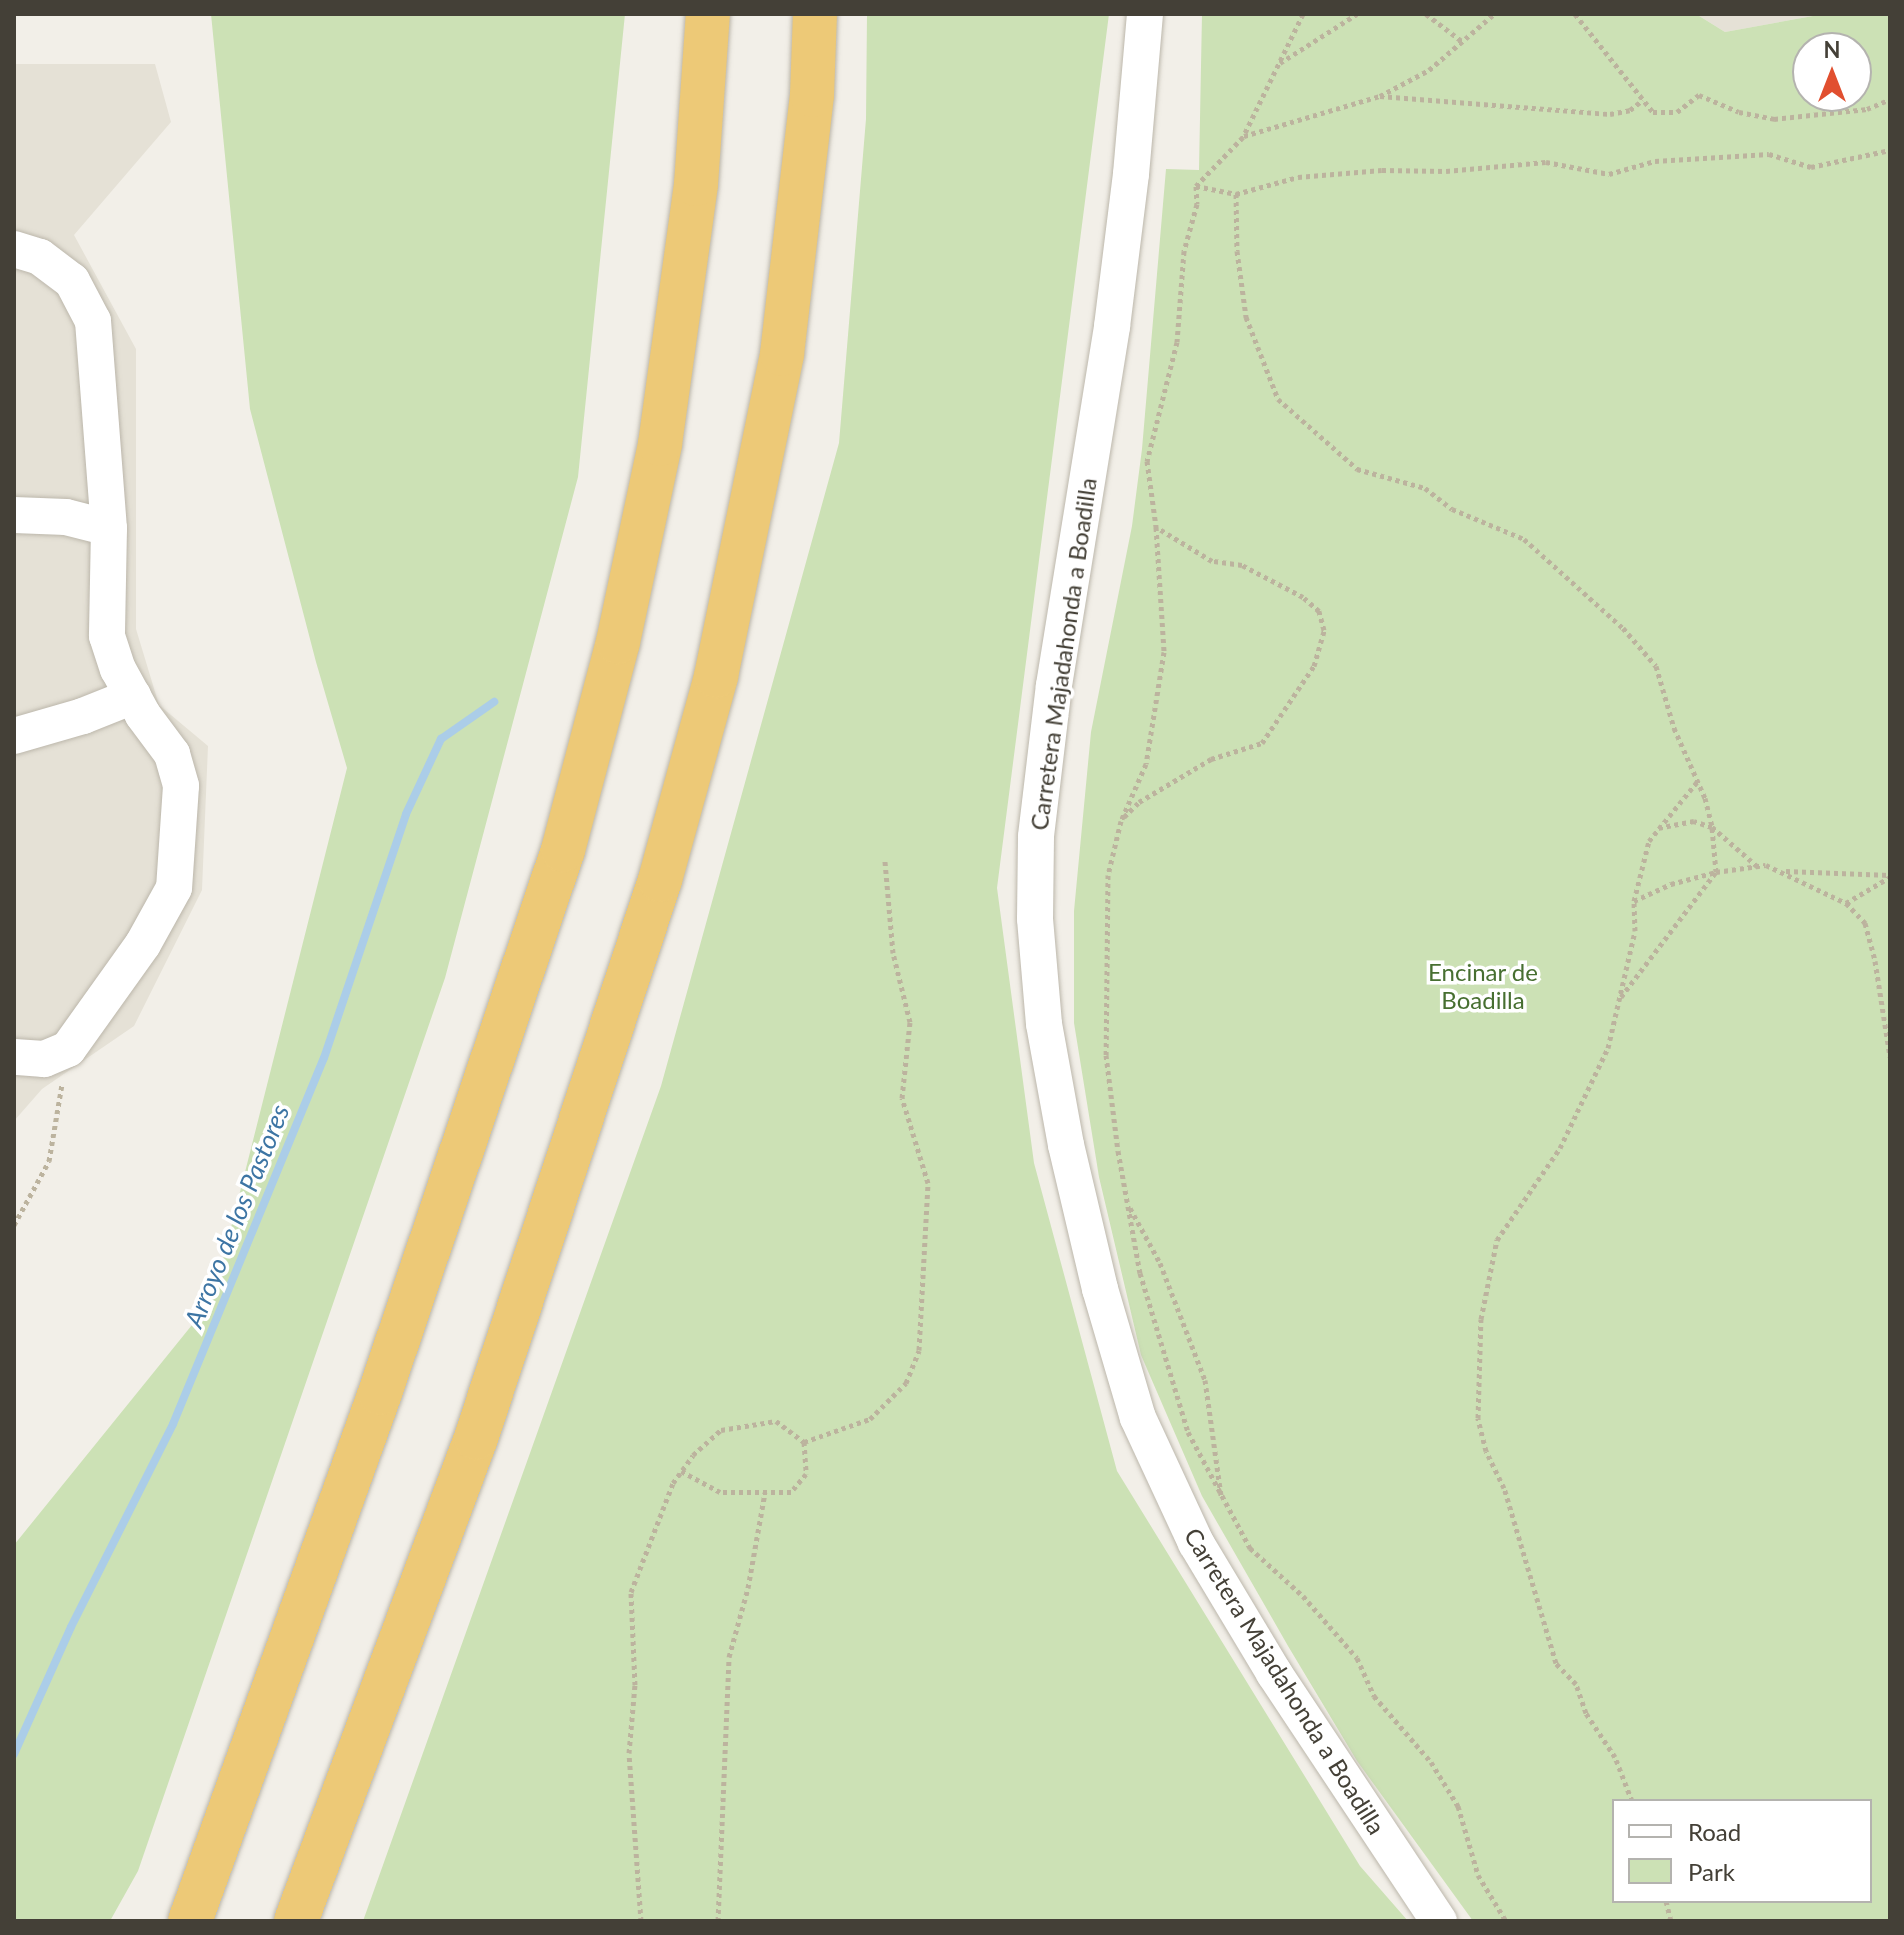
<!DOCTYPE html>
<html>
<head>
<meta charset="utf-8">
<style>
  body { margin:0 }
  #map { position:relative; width:1904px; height:1935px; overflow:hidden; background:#f2efe8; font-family:Lato,sans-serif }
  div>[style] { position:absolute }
  .residential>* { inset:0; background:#e5e1d6 }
  .green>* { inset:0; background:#cce1b5 }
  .stream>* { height:8px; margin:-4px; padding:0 4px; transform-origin:4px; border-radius:4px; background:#abcde8 }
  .path>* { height:5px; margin-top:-2.5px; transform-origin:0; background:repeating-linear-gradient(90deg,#bcb39e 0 4px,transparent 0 8px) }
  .roads { filter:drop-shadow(0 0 2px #bcb7ab) drop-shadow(0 0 2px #bcb7ab) }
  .minor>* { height:36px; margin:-18px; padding:0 18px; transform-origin:18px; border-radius:18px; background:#fff }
  .highway>* { height:44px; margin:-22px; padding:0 22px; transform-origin:22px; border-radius:22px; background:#edc977 }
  span { translate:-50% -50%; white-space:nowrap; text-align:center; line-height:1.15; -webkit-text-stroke:7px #fff; paint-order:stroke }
  .street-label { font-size:24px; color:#444037 }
  .park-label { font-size:24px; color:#476f31 }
  .water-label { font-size:26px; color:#3d75a4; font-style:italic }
  .frame { position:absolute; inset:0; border:16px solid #444037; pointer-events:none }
  .legend { position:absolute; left:1612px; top:1799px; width:260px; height:104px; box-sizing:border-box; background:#fff; border:2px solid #b4b3af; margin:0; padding:10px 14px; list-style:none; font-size:24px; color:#444037 }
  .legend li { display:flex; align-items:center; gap:16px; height:40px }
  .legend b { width:40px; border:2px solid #b4b3af }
  .north { position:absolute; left:1792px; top:32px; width:80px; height:80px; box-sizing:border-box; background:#fff; border:2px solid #b4b3af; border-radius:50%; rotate:0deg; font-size:22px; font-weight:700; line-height:32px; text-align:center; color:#444037 }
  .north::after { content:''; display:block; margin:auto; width:28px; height:36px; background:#e14f2f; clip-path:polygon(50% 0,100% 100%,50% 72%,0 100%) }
</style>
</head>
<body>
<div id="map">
  <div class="residential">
    <div style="clip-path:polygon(1696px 14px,1824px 14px,1725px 32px)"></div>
    <div style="clip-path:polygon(14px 64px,155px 64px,171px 122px,74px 235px,136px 349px,136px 629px,159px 705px,208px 746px,202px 890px,134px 1026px,42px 1089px,14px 1121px)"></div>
  </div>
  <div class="green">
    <div style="clip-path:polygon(211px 14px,625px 14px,578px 477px,445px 978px,138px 1871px,110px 1921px,14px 1921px,14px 1545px,213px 1299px,347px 768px,316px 662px,250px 409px)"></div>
    <div style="clip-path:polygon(867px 14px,1109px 14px,997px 888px,1034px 1163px,1117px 1471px,1360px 1866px,1408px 1921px,363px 1921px,661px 1086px,839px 443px,866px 119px)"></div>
    <div style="clip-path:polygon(evenodd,1202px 14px,1696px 14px,1725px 32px,1824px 14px,1890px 14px,1890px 1921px,1473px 1921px,1357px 1761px,1288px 1646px,1202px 1496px,1141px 1355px,1099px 1177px,1074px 1023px,1074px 911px,1091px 732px,1132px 526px,1142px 449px,1166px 169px,1199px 170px,1202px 14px,1808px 48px,1856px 48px,1856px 96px,1808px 96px,1808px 48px,1202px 14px,1870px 1801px,1870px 1901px,1614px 1901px,1614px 1801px,1870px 1801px)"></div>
  </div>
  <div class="stream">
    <div style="left:14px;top:1754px;width:139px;rotate:-65.8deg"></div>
    <div style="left:71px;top:1627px;width:227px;rotate:-63.3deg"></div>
    <div style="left:173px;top:1424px;width:396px;rotate:-67.6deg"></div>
    <div style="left:324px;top:1058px;width:257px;rotate:-71.4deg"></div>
    <div style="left:406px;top:814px;width:83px;rotate:-65deg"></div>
    <div style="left:441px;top:739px;width:65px;rotate:-34.9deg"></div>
  </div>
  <div class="path">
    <div style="left:1303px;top:14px;width:137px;rotate:116deg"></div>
    <div style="left:1243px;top:137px;width:68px;rotate:133.8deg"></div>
    <div style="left:1196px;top:186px;width:18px;rotate:87deg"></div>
    <div style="left:1197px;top:204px;width:49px;rotate:105.5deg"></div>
    <div style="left:1184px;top:251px;width:91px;rotate:94.4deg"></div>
    <div style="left:1177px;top:342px;width:123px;rotate:104.1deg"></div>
    <div style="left:1147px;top:461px;width:67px;rotate:82.2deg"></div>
    <div style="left:1156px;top:527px;width:125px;rotate:86.3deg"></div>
    <div style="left:1164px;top:652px;width:113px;rotate:99.1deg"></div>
    <div style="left:1146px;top:764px;width:62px;rotate:113.7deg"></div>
    <div style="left:1121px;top:821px;width:56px;rotate:103.5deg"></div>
    <div style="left:1108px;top:875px;width:180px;rotate:90.6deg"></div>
    <div style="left:1106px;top:1055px;width:97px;rotate:82.9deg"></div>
    <div style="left:1118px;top:1151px;width:124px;rotate:79.8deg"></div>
    <div style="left:1140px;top:1273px;width:166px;rotate:73.2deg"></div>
    <div style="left:1188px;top:1432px;width:132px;rotate:61.9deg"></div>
    <div style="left:1250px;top:1548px;width:72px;rotate:42.2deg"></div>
    <div style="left:1303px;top:1596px;width:82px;rotate:48.9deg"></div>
    <div style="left:1357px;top:1658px;width:42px;rotate:65.9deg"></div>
    <div style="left:1374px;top:1696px;width:87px;rotate:49.2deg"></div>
    <div style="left:1431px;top:1762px;width:52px;rotate:58.5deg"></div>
    <div style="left:1458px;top:1806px;width:72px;rotate:73.8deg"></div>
    <div style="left:1478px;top:1875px;width:54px;rotate:58.7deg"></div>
    <div style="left:1426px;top:14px;width:46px;rotate:37.1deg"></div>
    <div style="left:1575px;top:14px;width:125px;rotate:51.5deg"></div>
    <div style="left:1653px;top:112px;width:24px"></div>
    <div style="left:1677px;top:112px;width:28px;rotate:-38deg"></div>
    <div style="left:1699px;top:95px;width:43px;rotate:23deg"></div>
    <div style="left:1739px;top:112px;width:36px;rotate:11deg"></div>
    <div style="left:1774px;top:119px;width:94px;rotate:-6.1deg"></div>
    <div style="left:1867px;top:109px;width:25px;rotate:-23deg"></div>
    <div style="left:1280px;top:63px;width:91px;rotate:-32.5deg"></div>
    <div style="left:1380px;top:96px;width:231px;rotate:4.5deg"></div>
    <div style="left:1610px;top:114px;width:20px;rotate:-11deg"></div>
    <div style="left:1630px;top:110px;width:16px;rotate:-38deg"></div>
    <div style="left:1244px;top:136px;width:142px;rotate:-16.4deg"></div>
    <div style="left:1380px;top:96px;width:55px;rotate:-28deg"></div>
    <div style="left:1429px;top:70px;width:86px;rotate:-40.7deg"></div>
    <div style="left:1196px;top:186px;width:41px;rotate:11.3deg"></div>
    <div style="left:1236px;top:194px;width:64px;rotate:-15.3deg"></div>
    <div style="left:1298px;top:177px;width:84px;rotate:-4.8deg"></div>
    <div style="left:1382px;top:170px;width:64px;rotate:0.9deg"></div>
    <div style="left:1446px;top:171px;width:100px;rotate:-5.1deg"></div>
    <div style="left:1546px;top:162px;width:64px;rotate:10.8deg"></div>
    <div style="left:1609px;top:174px;width:48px;rotate:-15.8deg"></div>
    <div style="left:1655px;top:161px;width:114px;rotate:-3.5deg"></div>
    <div style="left:1769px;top:154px;width:44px;rotate:17.2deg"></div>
    <div style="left:1811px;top:167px;width:81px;rotate:-12.1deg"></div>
    <div style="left:1236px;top:194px;width:57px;rotate:89deg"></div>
    <div style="left:1237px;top:251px;width:67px;rotate:82.2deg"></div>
    <div style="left:1246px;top:317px;width:88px;rotate:68.7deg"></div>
    <div style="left:1278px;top:399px;width:106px;rotate:41.5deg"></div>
    <div style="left:1357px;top:469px;width:71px;rotate:15.6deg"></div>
    <div style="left:1425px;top:488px;width:34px;rotate:38deg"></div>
    <div style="left:1452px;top:509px;width:78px;rotate:22.6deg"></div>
    <div style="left:1524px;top:539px;width:133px;rotate:42deg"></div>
    <div style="left:1623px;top:628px;width:50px;rotate:49deg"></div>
    <div style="left:1656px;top:666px;width:65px;rotate:73.8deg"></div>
    <div style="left:1674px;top:728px;width:77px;rotate:66.1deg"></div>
    <div style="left:1705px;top:798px;width:30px;rotate:76deg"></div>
    <div style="left:1712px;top:827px;width:60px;rotate:40.9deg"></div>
    <div style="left:1124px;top:817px;width:21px;rotate:-45deg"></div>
    <div style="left:1139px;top:802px;width:84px;rotate:-30.8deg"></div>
    <div style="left:1211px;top:759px;width:53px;rotate:-17.4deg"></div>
    <div style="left:1262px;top:743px;width:93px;rotate:-56deg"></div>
    <div style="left:1314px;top:666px;width:37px;rotate:-74deg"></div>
    <div style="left:1324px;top:630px;width:20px;rotate:-105deg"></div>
    <div style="left:1319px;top:611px;width:21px;rotate:-139deg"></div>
    <div style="left:1303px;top:597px;width:69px;rotate:-152.3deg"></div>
    <div style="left:1242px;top:565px;width:30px;rotate:-172deg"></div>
    <div style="left:1212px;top:561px;width:66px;rotate:-148.7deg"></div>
    <div style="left:1786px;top:871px;width:104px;rotate:2.2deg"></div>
    <div style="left:1634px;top:901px;width:62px;rotate:-76deg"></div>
    <div style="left:1649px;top:841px;width:76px;rotate:-50.9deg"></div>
    <div style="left:1846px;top:903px;width:51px;rotate:-30.6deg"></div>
    <div style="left:1621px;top:997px;width:157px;rotate:-52.8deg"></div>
    <div style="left:1716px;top:872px;width:45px;rotate:-95.1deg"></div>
    <div style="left:1712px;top:827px;width:19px;rotate:-162deg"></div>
    <div style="left:1694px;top:821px;width:37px;rotate:169deg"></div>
    <div style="left:1130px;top:1208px;width:63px;rotate:61.4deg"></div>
    <div style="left:1160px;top:1263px;width:125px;rotate:69deg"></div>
    <div style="left:1205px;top:1380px;width:117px;rotate:82.1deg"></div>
    <div style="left:14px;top:1225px;width:73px;rotate:-61.3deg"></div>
    <div style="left:49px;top:1161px;width:78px;rotate:-80.4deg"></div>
    <div style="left:804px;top:1442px;width:70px;rotate:-19.2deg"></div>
    <div style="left:870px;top:1419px;width:51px;rotate:-45deg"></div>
    <div style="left:906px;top:1383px;width:35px;rotate:-68deg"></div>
    <div style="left:919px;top:1350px;width:167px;rotate:-86.9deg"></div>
    <div style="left:928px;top:1183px;width:89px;rotate:-107deg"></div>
    <div style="left:902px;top:1098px;width:76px;rotate:-84deg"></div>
    <div style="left:910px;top:1022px;width:71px;rotate:-103.8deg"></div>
    <div style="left:893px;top:953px;width:92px;rotate:-95deg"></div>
    <div style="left:1632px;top:1801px;width:47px;rotate:-111.1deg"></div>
    <div style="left:1615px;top:1757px;width:53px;rotate:-123.4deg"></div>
    <div style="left:1586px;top:1713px;width:31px;rotate:-109deg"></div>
    <div style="left:1576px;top:1684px;width:29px;rotate:-134deg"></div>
    <div style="left:1556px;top:1663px;width:183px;rotate:-106.5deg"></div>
    <div style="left:1504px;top:1488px;width:41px;rotate:-115.9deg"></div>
    <div style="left:1486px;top:1451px;width:34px;rotate:-104deg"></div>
    <div style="left:1478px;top:1418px;width:99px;rotate:-88.3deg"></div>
    <div style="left:1481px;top:1319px;width:81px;rotate:-78.6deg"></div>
    <div style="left:1497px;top:1240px;width:112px;rotate:-55.6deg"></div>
    <div style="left:1560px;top:1148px;width:111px;rotate:-64.4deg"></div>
    <div style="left:1608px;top:1048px;width:120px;rotate:-77deg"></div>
    <div style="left:1635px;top:931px;width:30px;rotate:-92deg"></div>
    <div style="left:1634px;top:901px;width:41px;rotate:-24.7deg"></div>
    <div style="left:1671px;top:884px;width:47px;rotate:-14.9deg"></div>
    <div style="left:1716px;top:872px;width:50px;rotate:-8deg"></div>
    <div style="left:1766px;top:865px;width:89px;rotate:25.4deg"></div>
    <div style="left:1846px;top:903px;width:28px;rotate:46deg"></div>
    <div style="left:1865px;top:923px;width:39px;rotate:75deg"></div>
    <div style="left:1875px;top:961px;width:97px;rotate:81.1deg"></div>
    <div style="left:1666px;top:1901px;width:21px;rotate:76deg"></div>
    <div style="left:641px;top:1921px;width:168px;rotate:-94.1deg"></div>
    <div style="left:629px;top:1753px;width:68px;rotate:-85deg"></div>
    <div style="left:635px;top:1685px;width:93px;rotate:-92.5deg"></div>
    <div style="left:631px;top:1592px;width:117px;rotate:-68.9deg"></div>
    <div style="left:673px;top:1483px;width:34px;rotate:-54deg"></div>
    <div style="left:693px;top:1455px;width:38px;rotate:-42deg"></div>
    <div style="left:721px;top:1430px;width:56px;rotate:-9.3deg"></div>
    <div style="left:776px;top:1421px;width:35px;rotate:37deg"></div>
    <div style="left:804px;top:1442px;width:32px;rotate:86deg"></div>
    <div style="left:806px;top:1474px;width:23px;rotate:130deg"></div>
    <div style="left:791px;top:1492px;width:71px;rotate:180deg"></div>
    <div style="left:720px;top:1492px;width:44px;rotate:-151.7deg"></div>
    <div style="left:718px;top:1921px;width:264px;rotate:-87.6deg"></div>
    <div style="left:729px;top:1657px;width:72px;rotate:-74.6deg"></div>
    <div style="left:748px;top:1588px;width:97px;rotate:-79.9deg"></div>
  </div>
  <div class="roads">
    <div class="minor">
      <div style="left:1145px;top:14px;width:161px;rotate:95deg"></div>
      <div style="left:1131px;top:174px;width:154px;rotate:97.1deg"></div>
      <div style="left:1112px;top:327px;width:363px;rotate:99.2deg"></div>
      <div style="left:1054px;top:685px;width:153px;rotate:96.8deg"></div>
      <div style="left:1036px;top:837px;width:82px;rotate:90.7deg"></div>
      <div style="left:1035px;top:919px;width:105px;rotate:85.1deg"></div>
      <div style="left:1044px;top:1024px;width:123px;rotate:79.7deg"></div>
      <div style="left:1066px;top:1145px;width:148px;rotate:76.7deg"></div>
      <div style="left:1100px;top:1289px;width:134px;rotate:73.6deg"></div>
      <div style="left:1138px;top:1418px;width:138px;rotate:65.1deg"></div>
      <div style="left:1196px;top:1543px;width:152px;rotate:59deg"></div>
      <div style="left:1274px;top:1673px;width:298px;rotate:56.4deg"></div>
      <div style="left:14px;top:249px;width:27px;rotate:17deg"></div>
      <div style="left:40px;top:257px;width:40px;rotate:37deg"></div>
      <div style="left:72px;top:281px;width:45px;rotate:62.3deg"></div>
      <div style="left:93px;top:321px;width:208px;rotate:85.6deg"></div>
      <div style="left:109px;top:528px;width:108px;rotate:91.1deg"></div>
      <div style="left:107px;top:636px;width:35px;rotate:72deg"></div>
      <div style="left:118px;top:669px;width:52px;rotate:61.5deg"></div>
      <div style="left:143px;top:715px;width:49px;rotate:53.4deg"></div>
      <div style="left:172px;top:754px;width:33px;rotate:74deg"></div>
      <div style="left:181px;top:786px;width:102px;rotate:93.9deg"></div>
      <div style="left:174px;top:888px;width:64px;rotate:119deg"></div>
      <div style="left:143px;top:944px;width:129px;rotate:125.5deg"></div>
      <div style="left:68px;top:1049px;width:26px;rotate:157deg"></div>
      <div style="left:44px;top:1059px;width:30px;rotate:-176deg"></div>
      <div style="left:14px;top:515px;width:52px;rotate:2.2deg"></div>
      <div style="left:66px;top:517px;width:44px;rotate:14.3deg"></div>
      <div style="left:14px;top:736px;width:72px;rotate:-16.2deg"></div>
      <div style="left:83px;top:716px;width:54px;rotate:-21.8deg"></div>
    </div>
    <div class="highway">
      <div style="left:190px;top:1921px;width:561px;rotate:-70.21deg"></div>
      <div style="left:380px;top:1393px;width:573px;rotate:-71.38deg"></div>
      <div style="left:563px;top:850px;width:215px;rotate:-75.2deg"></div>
      <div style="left:618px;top:642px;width:202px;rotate:-78deg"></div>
      <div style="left:660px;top:444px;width:262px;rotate:-82.1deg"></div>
      <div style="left:696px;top:184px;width:170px;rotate:-86deg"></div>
      <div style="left:296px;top:1921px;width:515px;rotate:-69.56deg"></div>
      <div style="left:476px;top:1438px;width:588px;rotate:-71.75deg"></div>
      <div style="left:660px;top:880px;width:212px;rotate:-74.6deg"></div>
      <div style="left:716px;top:676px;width:329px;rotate:-78.4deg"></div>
      <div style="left:782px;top:354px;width:261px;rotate:-83.4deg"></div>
      <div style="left:812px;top:95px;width:81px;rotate:-87.9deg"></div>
    </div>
  </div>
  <div class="street-label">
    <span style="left:1063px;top:654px;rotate:-82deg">Carretera Majadahonda a Boadilla</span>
    <span style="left:1285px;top:1681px;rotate:58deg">Carretera Majadahonda a Boadilla</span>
  </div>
  <div class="park-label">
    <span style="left:1483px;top:986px">Encinar de<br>Boadilla</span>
  </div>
  <div class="water-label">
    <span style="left:237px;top:1216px;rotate:-68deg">Arroyo de los Pastores</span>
  </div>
  <div class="frame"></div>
  <ul class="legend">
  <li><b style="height:10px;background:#fff"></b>Road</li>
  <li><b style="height:22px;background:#cce1b5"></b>Park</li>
  </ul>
  <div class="north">N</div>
</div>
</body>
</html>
